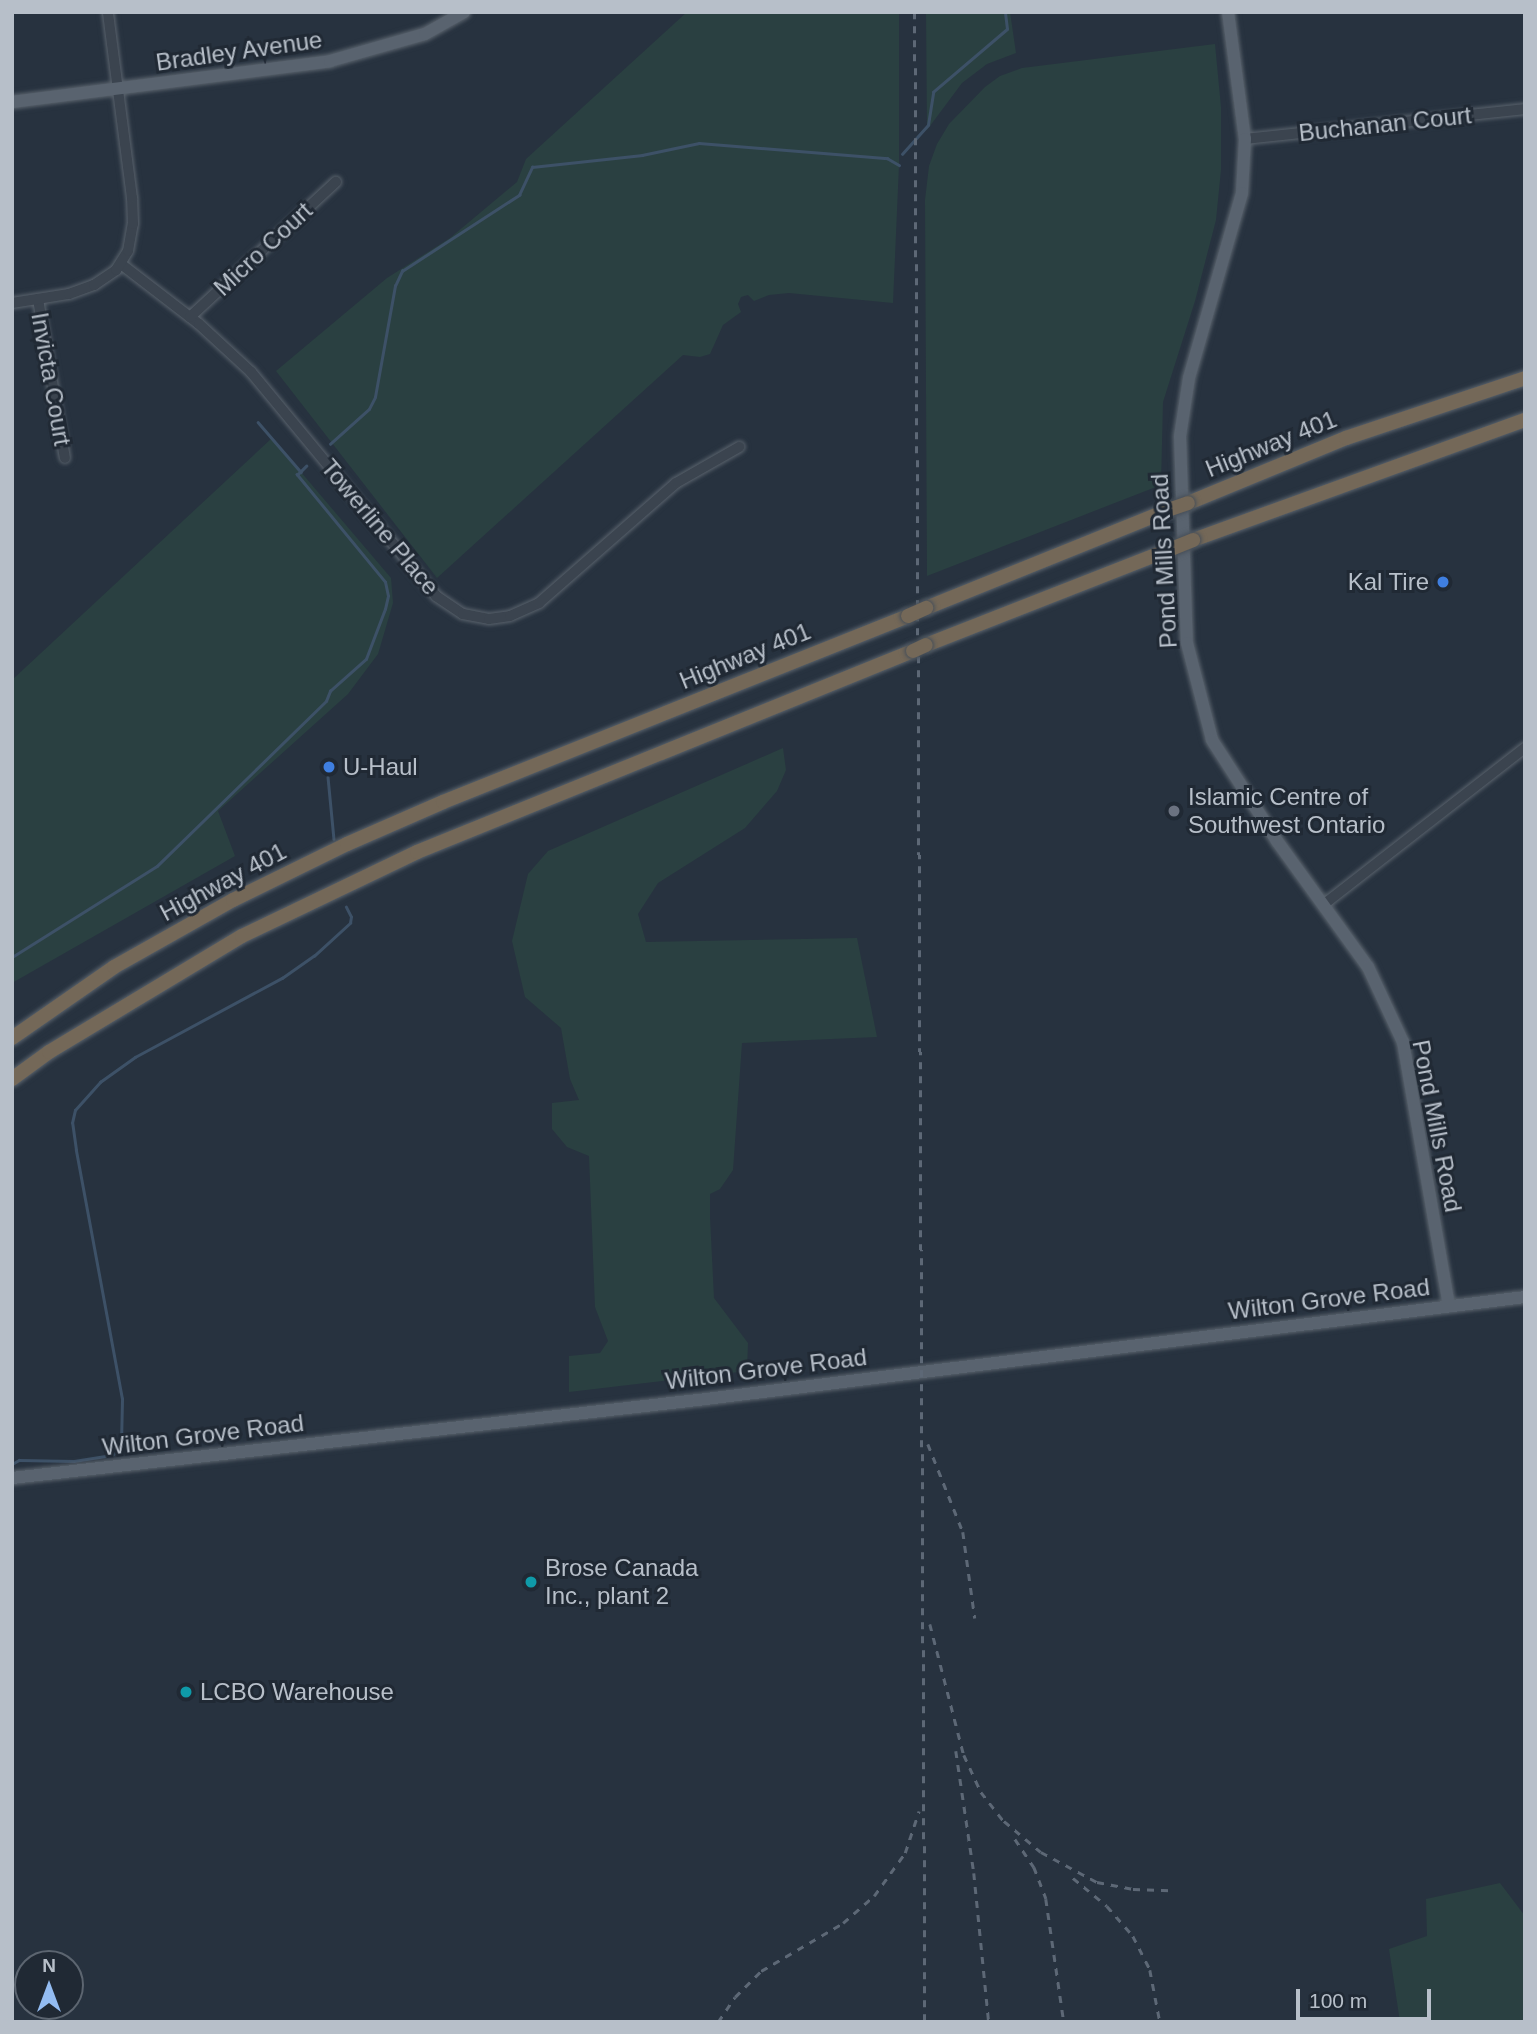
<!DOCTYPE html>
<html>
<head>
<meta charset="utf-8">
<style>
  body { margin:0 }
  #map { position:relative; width:1537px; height:2034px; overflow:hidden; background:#27323f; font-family:Helvetica,sans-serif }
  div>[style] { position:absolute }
  .green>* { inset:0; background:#2a4041 }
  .stream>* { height:2.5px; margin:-1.25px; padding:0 1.25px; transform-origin:1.25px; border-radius:1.25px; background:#3d5167 }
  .roads { filter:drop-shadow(0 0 2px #59626c) drop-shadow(0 0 2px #59626c) }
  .minor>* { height:10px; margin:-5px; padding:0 5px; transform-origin:5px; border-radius:5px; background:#3b444f }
  .major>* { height:12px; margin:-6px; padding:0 6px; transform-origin:6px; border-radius:6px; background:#59636f }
  .highway>* { height:14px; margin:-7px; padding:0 7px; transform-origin:7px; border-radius:7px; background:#746858 }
  .rail>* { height:2.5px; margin-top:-1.25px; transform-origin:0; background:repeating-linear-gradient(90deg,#5d6876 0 7px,transparent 0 14px) }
  .bridges { filter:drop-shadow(0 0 2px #464f59) drop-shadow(0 0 2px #464f59) }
  .highway-bridge>* { height:14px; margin:-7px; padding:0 7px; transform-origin:7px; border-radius:7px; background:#746858 }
  .dots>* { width:19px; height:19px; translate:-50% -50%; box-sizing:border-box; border:4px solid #202934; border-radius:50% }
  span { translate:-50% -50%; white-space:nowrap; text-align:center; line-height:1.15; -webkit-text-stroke:6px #202934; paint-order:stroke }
  .street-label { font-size:24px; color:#b7bfc9 }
  .poi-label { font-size:24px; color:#b7bfc9 }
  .right { translate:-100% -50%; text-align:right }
  .left { translate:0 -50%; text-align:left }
  .frame { position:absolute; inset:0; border:14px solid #b7bfc9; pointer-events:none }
  .north { position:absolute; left:14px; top:1950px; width:70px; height:70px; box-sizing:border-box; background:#202934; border:2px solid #5c6570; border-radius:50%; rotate:0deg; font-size:19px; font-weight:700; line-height:28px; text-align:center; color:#b7bfc9 }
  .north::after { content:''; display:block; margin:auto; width:24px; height:32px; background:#93bcf2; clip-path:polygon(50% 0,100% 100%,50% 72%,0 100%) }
  .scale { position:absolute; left:1296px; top:1989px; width:135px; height:32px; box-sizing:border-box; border:4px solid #b7bfc9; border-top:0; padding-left:9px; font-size:21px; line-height:24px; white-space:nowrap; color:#b7bfc9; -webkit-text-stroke:5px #202934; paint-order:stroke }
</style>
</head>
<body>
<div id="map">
  <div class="green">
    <div style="clip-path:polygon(687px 12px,899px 12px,899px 165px,893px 303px,789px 293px,769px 295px,754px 301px,748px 295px,741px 297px,738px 304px,741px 312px,723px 325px,710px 354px,700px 357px,683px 355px,437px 578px,276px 371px,387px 278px,450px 238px,517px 182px,526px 159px)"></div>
    <div style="clip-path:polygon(926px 12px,1010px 12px,1016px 53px,987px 64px,962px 83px,927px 130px)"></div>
    <div style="clip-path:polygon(1215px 44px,1221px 107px,1221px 170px,1216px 220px,1195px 301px,1163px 402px,1161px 485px,927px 576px,925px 200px,929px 166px,937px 144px,949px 124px,985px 87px,1000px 76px,1022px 68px)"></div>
    <div style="clip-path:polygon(272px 438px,391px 578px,393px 603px,378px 654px,348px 694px,218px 811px,235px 856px,12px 983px,12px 680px)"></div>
    <div style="clip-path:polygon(783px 748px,786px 770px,777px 791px,745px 828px,658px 883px,638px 914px,646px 942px,857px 938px,877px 1037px,742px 1043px,733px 1170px,720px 1189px,710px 1194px,710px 1217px,714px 1298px,748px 1343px,747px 1371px,569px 1392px,569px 1356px,600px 1353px,608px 1341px,595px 1307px,589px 1156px,567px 1147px,552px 1129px,552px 1103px,579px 1100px,570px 1079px,561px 1028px,525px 997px,512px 941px,528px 874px,548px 851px)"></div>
    <div style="clip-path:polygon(1500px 1883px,1525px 1916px,1525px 2022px,1400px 2022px,1389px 1949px,1427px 1936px,1426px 1899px)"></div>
  </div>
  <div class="stream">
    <div style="left:902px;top:154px;width:39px;rotate:-48deg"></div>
    <div style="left:928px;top:125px;width:33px;rotate:-81deg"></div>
    <div style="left:933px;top:92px;width:97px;rotate:-40.4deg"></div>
    <div style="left:1007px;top:29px;width:17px;rotate:-97deg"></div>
    <div style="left:258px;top:422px;width:66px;rotate:49.3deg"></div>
    <div style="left:330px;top:444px;width:52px;rotate:-41.9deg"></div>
    <div style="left:369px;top:409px;width:13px;rotate:-63deg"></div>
    <div style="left:375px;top:397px;width:113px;rotate:-79.8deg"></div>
    <div style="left:395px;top:286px;width:17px;rotate:-65deg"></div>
    <div style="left:402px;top:271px;width:140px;rotate:-33deg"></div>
    <div style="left:519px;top:195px;width:31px;rotate:-65deg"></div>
    <div style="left:532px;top:167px;width:111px;rotate:-6.2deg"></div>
    <div style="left:642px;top:155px;width:58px;rotate:-11.9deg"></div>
    <div style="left:699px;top:143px;width:189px;rotate:4.6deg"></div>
    <div style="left:887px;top:158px;width:14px;rotate:30deg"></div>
    <div style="left:328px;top:777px;width:62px;rotate:84.5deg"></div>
    <div style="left:12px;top:957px;width:171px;rotate:-32.1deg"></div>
    <div style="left:157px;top:866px;width:236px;rotate:-44.3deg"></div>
    <div style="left:326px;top:701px;width:11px;rotate:-68deg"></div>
    <div style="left:330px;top:691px;width:48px;rotate:-41.6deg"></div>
    <div style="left:366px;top:659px;width:53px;rotate:-69.2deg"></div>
    <div style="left:385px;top:609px;width:13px;rotate:-77deg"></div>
    <div style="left:388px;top:596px;width:14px;rotate:-102deg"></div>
    <div style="left:385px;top:582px;width:139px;rotate:-129.4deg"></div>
    <div style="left:297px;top:475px;width:13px;rotate:-45deg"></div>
    <div style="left:12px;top:1464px;width:8px;rotate:-30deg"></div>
    <div style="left:19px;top:1460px;width:55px;rotate:1deg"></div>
    <div style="left:74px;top:1461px;width:38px;rotate:-9deg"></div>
    <div style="left:112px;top:1455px;width:7px;rotate:-34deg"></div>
    <div style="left:118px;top:1451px;width:8px;rotate:-67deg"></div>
    <div style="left:121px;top:1444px;width:45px;rotate:-88.7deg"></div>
    <div style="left:122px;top:1399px;width:253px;rotate:-100.5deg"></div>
    <div style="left:76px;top:1150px;width:27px;rotate:-98deg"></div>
    <div style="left:72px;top:1123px;width:13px;rotate:-77deg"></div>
    <div style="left:75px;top:1110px;width:38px;rotate:-48deg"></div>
    <div style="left:100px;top:1082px;width:43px;rotate:-35.5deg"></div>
    <div style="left:135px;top:1057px;width:167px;rotate:-28.3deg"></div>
    <div style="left:282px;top:978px;width:39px;rotate:-35deg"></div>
    <div style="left:314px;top:956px;width:49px;rotate:-42.5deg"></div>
    <div style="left:350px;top:923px;width:6px;rotate:-81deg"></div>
    <div style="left:351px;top:917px;width:11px;rotate:-117deg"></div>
  </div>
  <div class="roads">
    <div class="minor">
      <div style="left:1245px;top:139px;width:282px;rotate:-6.1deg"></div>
      <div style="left:121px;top:264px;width:98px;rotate:37.6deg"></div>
      <div style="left:199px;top:324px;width:71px;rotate:42.7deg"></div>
      <div style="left:251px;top:372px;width:291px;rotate:50.4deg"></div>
      <div style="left:436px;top:596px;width:32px;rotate:34deg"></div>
      <div style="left:463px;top:614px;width:26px;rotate:11deg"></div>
      <div style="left:489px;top:619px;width:21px;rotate:-8deg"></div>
      <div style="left:510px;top:616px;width:32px;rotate:-24deg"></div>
      <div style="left:539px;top:603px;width:182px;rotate:-41.2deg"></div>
      <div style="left:676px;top:483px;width:73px;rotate:-29.7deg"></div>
      <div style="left:38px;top:299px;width:161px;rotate:80.4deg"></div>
      <div style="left:12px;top:303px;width:58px;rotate:-9deg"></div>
      <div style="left:69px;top:294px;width:27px;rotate:-20deg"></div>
      <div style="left:94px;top:285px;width:27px;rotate:-34deg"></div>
      <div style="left:116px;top:270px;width:22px;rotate:-58deg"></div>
      <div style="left:128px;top:251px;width:27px;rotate:-80deg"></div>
      <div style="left:133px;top:224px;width:26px;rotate:-92deg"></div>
      <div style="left:132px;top:198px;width:188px;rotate:-97.4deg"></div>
      <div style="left:190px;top:317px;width:199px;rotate:-42.8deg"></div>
      <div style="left:1323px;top:905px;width:256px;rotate:-37.9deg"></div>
    </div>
    <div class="major">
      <div style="left:1228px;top:12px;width:128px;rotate:82.4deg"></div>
      <div style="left:1245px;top:139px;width:54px;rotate:93.2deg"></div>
      <div style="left:1242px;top:193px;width:192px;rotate:106deg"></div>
      <div style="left:1189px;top:378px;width:59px;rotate:98.8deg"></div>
      <div style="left:1180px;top:436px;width:207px;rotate:88.1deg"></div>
      <div style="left:1187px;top:643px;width:100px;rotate:75.5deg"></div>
      <div style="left:1212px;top:740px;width:120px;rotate:57.2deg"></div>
      <div style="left:1277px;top:841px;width:155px;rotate:54.2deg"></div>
      <div style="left:1368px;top:967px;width:83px;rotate:65deg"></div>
      <div style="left:1403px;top:1042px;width:268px;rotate:80.1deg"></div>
      <div style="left:12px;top:102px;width:321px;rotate:-7.3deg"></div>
      <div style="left:330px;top:61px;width:99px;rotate:-15.9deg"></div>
      <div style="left:425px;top:34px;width:45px;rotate:-29.4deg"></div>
      <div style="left:12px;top:1478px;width:690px;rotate:-6.49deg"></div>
      <div style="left:698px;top:1400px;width:833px;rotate:-7.1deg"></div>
    </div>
    <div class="highway">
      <div style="left:1188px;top:503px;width:171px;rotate:-22.4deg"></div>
      <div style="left:1346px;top:438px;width:189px;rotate:-18.5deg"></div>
      <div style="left:1193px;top:540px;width:353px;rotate:-19.9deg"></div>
      <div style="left:926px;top:608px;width:261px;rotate:-22deg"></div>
      <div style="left:926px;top:645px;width:263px;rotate:-21.4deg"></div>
      <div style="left:12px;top:1038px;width:124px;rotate:-34.8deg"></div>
      <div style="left:114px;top:967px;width:137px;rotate:-29.4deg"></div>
      <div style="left:233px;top:900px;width:127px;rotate:-26.2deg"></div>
      <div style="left:347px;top:844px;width:105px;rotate:-23.6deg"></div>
      <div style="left:443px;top:802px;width:501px;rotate:-21.8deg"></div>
      <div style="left:12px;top:1079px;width:46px;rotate:-36.1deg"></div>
      <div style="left:49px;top:1052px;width:225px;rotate:-31deg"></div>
      <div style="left:242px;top:936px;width:194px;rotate:-25.6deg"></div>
      <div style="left:417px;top:852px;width:535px;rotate:-22.06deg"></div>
    </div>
  </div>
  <div class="rail">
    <div style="left:915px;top:12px;width:2010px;rotate:89.71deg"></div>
    <div style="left:928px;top:1444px;width:95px;rotate:68.3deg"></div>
    <div style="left:963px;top:1532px;width:87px;rotate:82.1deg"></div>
    <div style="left:930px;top:1624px;width:135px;rotate:75.5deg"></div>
    <div style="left:964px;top:1755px;width:41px;rotate:65.3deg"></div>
    <div style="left:981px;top:1792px;width:37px;rotate:52deg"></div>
    <div style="left:1004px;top:1821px;width:48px;rotate:40deg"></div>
    <div style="left:1041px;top:1852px;width:64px;rotate:28.2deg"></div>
    <div style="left:1097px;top:1882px;width:37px;rotate:11deg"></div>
    <div style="left:1133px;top:1889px;width:37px;rotate:2deg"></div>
    <div style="left:956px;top:1751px;width:123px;rotate:81.6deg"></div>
    <div style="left:974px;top:1873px;width:150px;rotate:84.3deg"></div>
    <div style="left:1015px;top:1839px;width:34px;rotate:56deg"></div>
    <div style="left:1034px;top:1867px;width:34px;rotate:69deg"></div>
    <div style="left:1046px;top:1899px;width:124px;rotate:81.7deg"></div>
    <div style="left:1073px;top:1878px;width:44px;rotate:39.5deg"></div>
    <div style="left:1107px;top:1906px;width:40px;rotate:49deg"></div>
    <div style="left:1133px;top:1936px;width:38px;rotate:63deg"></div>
    <div style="left:1150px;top:1970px;width:53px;rotate:79.1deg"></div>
    <div style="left:718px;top:2022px;width:30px;rotate:-56deg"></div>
    <div style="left:735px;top:1997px;width:37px;rotate:-45deg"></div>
    <div style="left:761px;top:1971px;width:95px;rotate:-30.3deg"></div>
    <div style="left:843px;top:1923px;width:41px;rotate:-41.1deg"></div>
    <div style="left:874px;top:1896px;width:53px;rotate:-54.2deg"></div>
    <div style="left:905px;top:1853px;width:44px;rotate:-71.6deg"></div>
  </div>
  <div class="bridges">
    <div class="highway-bridge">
      <div style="left:1168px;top:510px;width:21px;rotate:-19deg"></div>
      <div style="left:1171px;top:549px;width:24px;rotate:-22deg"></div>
      <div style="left:908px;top:616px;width:20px;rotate:-24deg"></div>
      <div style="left:913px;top:651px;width:14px;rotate:-25deg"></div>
    </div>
  </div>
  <div class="dots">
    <div style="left:1443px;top:582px;background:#3f7fe0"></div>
    <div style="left:329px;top:767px;background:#3f7fe0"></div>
    <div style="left:1174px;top:811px;background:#6b7280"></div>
    <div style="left:531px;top:1582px;background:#0f9aa8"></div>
    <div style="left:186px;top:1692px;background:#0f9aa8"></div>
  </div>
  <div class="street-label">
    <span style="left:239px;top:51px;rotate:-8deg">Bradley Avenue</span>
    <span style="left:1385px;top:124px;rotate:-6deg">Buchanan Court</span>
    <span style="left:263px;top:249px;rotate:-43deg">Micro Court</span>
    <span style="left:51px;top:379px;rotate:80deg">Invicta Court</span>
    <span style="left:1271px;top:444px;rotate:-22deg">Highway 401</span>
    <span style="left:380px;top:527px;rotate:50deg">Towerline Place</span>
    <span style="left:1164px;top:561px;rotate:-93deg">Pond Mills Road</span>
    <span style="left:745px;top:656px;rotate:-22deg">Highway 401</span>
    <span style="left:223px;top:882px;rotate:-28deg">Highway 401</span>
    <span style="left:1437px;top:1126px;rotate:79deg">Pond Mills Road</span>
    <span style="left:1329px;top:1299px;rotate:-7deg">Wilton Grove Road</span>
    <span style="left:766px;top:1369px;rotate:-7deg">Wilton Grove Road</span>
    <span style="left:203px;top:1435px;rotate:-7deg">Wilton Grove Road</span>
  </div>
  <div class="poi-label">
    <span class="right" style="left:1429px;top:582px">Kal Tire</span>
    <span class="left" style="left:343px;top:767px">U-Haul</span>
    <span class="left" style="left:1188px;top:811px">Islamic Centre of<br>Southwest Ontario</span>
    <span class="left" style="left:545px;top:1582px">Brose Canada<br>Inc., plant 2</span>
    <span class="left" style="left:200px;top:1692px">LCBO Warehouse</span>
  </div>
  <div class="frame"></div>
  <div class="north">N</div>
  <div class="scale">100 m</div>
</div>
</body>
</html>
